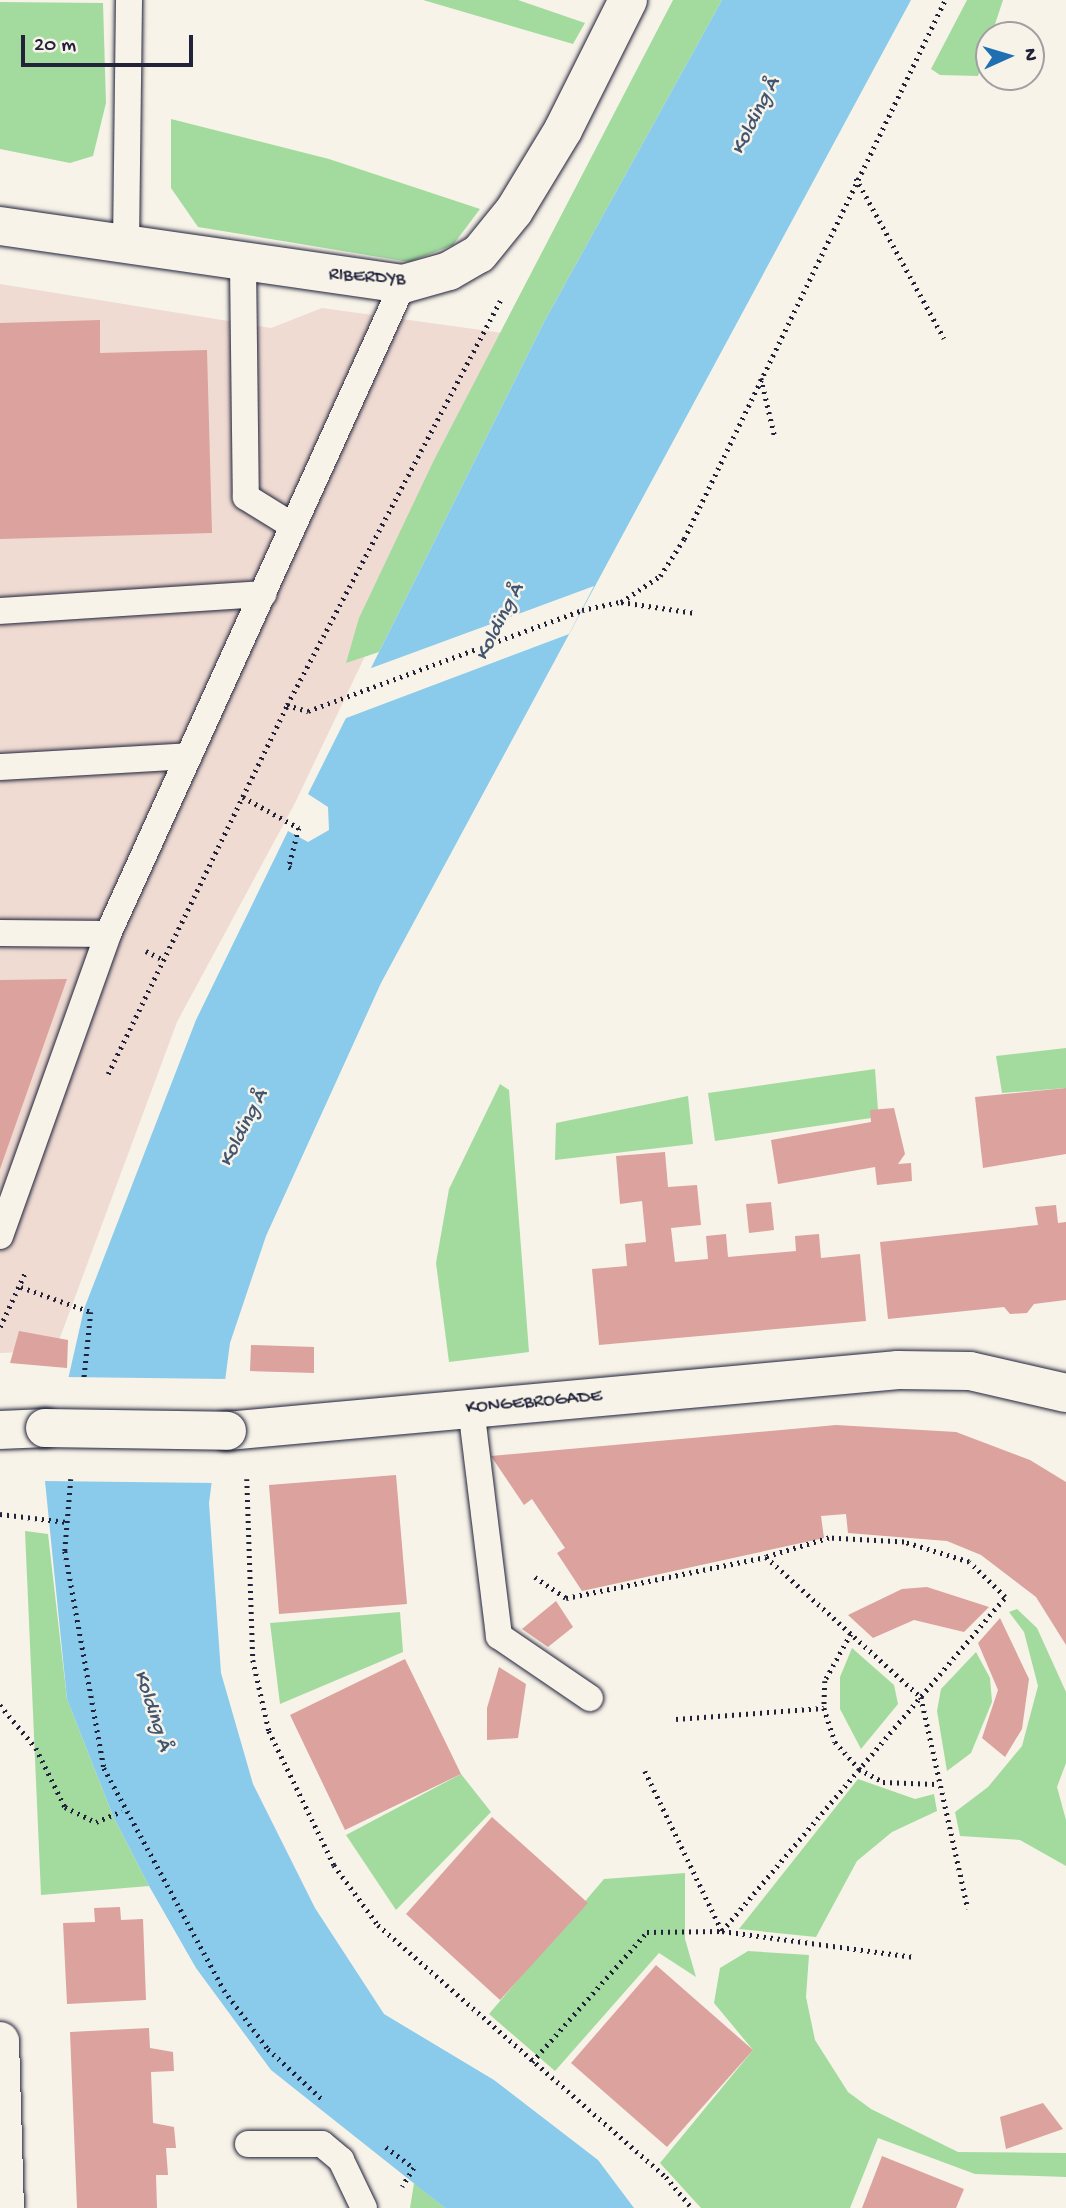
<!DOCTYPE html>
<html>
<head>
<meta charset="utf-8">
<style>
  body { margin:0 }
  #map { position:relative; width:1066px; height:2208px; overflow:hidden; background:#f7f3e8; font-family:"Gochi Hand",sans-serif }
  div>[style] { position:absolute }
  .built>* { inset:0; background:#efdbd2 }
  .green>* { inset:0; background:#a3db9f }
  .water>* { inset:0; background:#8acaeb }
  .pier>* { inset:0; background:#f7f3e8 }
  .building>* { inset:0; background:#dca29d }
  .path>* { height:4.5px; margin-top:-2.25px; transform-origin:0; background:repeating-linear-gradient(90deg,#22223b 0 2px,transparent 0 7px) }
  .roads { filter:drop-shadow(0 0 2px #22223b) drop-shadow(0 0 2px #22223b) }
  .lane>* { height:26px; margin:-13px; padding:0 13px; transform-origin:13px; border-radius:13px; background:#f7f3e8 }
  .street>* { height:38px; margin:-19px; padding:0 19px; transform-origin:19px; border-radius:19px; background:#f7f3e8 }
  .bridges { filter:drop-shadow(0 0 2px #22223b) drop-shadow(0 0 2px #22223b) }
  .street-bridge>* { height:38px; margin:-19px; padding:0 19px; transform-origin:19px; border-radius:19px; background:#f7f3e8 }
  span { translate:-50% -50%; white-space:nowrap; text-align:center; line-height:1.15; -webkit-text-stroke:5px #f7f3e8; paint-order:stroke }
  .street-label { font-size:19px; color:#22223b }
  .water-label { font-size:21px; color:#415470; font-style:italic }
  .north { position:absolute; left:975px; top:21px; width:70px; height:70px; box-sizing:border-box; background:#f7f3e8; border:2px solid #a29fa3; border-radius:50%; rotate:86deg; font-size:19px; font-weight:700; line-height:28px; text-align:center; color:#22223b }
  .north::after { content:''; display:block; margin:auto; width:24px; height:32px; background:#1f6fb2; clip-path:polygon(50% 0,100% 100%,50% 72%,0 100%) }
  .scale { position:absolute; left:21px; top:35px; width:172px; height:32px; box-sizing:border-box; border:4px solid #22223b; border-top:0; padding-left:9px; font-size:21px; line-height:24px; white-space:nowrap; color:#22223b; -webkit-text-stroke:5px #f7f3e8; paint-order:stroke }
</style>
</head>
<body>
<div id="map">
  <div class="built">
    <div style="clip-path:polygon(0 284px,271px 328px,322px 308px,518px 335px,295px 803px,177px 1022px,55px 1351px,0 1353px)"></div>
  </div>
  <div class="green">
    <div style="clip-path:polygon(423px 0,518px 0,585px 23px,573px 44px)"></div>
    <div style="clip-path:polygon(673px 0,722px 0,544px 322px,379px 652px,346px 663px,359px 618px,434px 460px)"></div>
    <div style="clip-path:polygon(967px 0,1003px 0,978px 76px,940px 75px,931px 69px)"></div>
    <div style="clip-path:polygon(0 2px,103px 3px,106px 103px,93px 156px,70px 163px,0 149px)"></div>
    <div style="clip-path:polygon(171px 119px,329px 159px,480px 209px,453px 245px,409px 262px,198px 227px,171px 188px)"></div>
    <div style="clip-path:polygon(1066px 1048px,1066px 1088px,1002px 1093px,996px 1056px)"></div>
    <div style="clip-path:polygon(875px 1069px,878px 1110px,871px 1118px,715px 1141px,708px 1093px)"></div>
    <div style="clip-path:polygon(500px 1084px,509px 1090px,529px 1352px,449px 1362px,436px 1263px,449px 1189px)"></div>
    <div style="clip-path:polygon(688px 1096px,693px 1144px,555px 1160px,556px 1123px)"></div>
    <div style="clip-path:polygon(25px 1531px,48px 1534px,67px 1699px,113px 1816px,149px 1886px,41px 1895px)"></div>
    <div style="clip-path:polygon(1017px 1609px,1037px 1628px,1066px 1692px,1066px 1763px,1057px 1787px,1066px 1820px,1066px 1866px,1020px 1840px,960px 1836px,955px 1812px,988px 1787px,1022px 1746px,1038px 1686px,1024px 1632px,1009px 1612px)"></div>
    <div style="clip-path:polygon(400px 1612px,403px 1652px,280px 1704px,270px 1623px)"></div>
    <div style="clip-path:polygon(852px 1648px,894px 1685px,898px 1704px,861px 1749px,840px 1709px,840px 1677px)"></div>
    <div style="clip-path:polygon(976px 1652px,990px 1678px,992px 1702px,971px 1753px,947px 1771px,937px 1711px,941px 1689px)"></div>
    <div style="clip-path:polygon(461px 1774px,491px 1812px,396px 1910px,346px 1835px)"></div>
    <div style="clip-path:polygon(858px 1779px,915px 1799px,934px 1794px,937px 1811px,892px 1832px,857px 1861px,816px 1937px,739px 1929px)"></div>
    <div style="clip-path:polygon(685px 1873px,685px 1939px,696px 1977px,659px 1953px,555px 2071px,489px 2014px,604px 1879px)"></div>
    <div style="clip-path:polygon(748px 1951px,809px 1955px,806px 1997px,815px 2040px,848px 2092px,871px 2109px,958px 2152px,1066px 2153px,1066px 2177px,975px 2174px,878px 2138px,850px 2208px,701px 2208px,660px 2163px,753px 2050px,714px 2003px,720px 1968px)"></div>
    <div style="clip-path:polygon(414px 2183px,445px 2208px,410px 2208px)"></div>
  </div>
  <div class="water">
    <div style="clip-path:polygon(722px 0,911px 0,381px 983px,266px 1236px,230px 1343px,209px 1503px,221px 1673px,253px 1784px,315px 1908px,384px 2014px,494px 2080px,598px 2160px,634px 2208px,445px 2208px,271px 2070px,196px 1968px,149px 1886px,113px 1816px,67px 1699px,45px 1481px,84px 1309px,196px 1020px,288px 831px,308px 842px,329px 830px,328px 807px,308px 794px,544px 322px)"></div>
  </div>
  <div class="pier">
    <div style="clip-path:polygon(594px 586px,569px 634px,341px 720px,366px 670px)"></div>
    <div style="clip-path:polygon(65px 1377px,228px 1379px,215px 1483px,43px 1481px)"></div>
  </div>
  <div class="building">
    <div style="clip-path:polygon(100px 320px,100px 353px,207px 350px,212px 533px,0 539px,0 323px)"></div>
    <div style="clip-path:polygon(67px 979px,0 1169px,0 980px)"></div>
    <div style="clip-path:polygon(1066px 1088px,1066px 1154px,983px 1168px,975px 1097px)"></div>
    <div style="clip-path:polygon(894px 1108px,905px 1154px,898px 1164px,911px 1163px,912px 1181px,877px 1185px,875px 1167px,778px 1184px,771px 1140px,871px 1122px,870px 1110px)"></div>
    <div style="clip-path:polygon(665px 1152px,668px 1187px,697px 1185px,701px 1225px,671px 1228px,675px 1262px,708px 1259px,706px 1236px,726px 1234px,728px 1257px,796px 1251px,795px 1236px,819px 1234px,821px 1258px,860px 1254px,866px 1321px,599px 1345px,592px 1269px,627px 1266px,625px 1244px,646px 1242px,642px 1201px,620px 1204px,616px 1156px)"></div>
    <div style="clip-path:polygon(771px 1202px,774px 1230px,749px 1233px,746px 1204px)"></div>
    <div style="clip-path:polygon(1056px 1205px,1058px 1223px,1066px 1222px,1066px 1300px,1034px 1304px,1027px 1313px,1010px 1314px,1004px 1307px,888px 1319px,880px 1242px,1038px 1225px,1035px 1207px)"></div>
    <div style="clip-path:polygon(19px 1331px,68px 1340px,67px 1368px,10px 1363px)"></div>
    <div style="clip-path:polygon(251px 1345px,314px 1347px,314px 1373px,250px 1371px)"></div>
    <div style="clip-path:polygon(836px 1425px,956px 1432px,1030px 1460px,1066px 1482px,1066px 1645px,1036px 1597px,981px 1555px,947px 1541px,848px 1533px,846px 1514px,821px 1516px,824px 1538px,582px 1591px,557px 1553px,565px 1548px,532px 1499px,524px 1505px,491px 1456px)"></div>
    <div style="clip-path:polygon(396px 1475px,407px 1604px,279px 1614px,269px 1485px)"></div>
    <div style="clip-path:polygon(927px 1587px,989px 1607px,964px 1632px,914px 1620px,873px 1638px,848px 1615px,902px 1589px)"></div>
    <div style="clip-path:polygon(556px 1601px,573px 1627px,548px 1647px,522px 1629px)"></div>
    <div style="clip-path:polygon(1000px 1618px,1029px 1679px,1022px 1729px,1005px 1757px,982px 1738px,998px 1690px,978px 1643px)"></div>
    <div style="clip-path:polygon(405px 1659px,461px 1774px,345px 1830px,290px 1715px)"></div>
    <div style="clip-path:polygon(499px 1667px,526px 1684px,518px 1738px,487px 1740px,487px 1708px)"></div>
    <div style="clip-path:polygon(492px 1817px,588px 1903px,500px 2000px,406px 1914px)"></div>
    <div style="clip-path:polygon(120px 1907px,121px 1920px,143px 1919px,146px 2000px,67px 2004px,63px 1923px,95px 1922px,94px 1908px)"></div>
    <div style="clip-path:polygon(656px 1965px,753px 2050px,667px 2147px,571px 2063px)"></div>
    <div style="clip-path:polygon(149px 2028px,150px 2048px,173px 2052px,174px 2071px,151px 2072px,153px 2123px,174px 2127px,176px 2148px,166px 2148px,168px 2175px,156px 2175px,157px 2208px,77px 2208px,70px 2032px)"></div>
    <div style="clip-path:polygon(1043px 2103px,1063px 2129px,1006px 2149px,1000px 2117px)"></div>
    <div style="clip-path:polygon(882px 2156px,964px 2189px,956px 2208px,862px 2208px)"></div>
  </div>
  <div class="path">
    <div style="left:856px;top:178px;width:183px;rotate:61.2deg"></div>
    <div style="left:761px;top:378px;width:61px;rotate:76.7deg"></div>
    <div style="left:621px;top:602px;width:47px;rotate:-33.7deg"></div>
    <div style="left:660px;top:576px;width:44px;rotate:-57deg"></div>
    <div style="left:684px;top:539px;width:599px;rotate:-64.16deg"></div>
    <div style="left:287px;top:705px;width:22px;rotate:16deg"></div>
    <div style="left:308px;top:711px;width:292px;rotate:-20.2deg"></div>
    <div style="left:582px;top:610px;width:40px;rotate:-12deg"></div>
    <div style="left:621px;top:602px;width:75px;rotate:8.5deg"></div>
    <div style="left:243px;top:797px;width:64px;rotate:29deg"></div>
    <div style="left:299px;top:828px;width:40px;rotate:104.4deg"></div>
    <div style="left:289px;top:867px;width:6px;rotate:31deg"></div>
    <div style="left:146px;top:951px;width:20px;rotate:27deg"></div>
    <div style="left:108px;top:1074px;width:410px;rotate:-64.1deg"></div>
    <div style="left:287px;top:705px;width:457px;rotate:-62.2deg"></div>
    <div style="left:21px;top:1287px;width:74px;rotate:19.7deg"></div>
    <div style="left:91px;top:1312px;width:68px;rotate:95.9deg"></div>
    <div style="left:0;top:1327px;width:60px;rotate:-65.2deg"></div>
    <div style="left:71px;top:1479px;width:72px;rotate:94.8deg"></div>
    <div style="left:65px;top:1551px;width:220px;rotate:79.8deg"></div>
    <div style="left:104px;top:1768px;width:252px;rotate:61.6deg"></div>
    <div style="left:224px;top:1990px;width:74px;rotate:53.3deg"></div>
    <div style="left:268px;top:2049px;width:75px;rotate:42.8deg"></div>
    <div style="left:247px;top:1479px;width:181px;rotate:88.1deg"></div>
    <div style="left:253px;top:1660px;width:73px;rotate:77.3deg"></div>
    <div style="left:269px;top:1731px;width:149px;rotate:64.1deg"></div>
    <div style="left:334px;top:1865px;width:74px;rotate:53.7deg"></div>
    <div style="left:378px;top:1925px;width:383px;rotate:41.2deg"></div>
    <div style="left:666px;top:2177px;width:40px;rotate:50deg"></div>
    <div style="left:0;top:1514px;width:67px;rotate:6.8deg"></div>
    <div style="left:535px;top:1577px;width:37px;rotate:34deg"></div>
    <div style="left:566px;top:1598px;width:204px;rotate:-11.6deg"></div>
    <div style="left:766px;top:1557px;width:209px;rotate:42.1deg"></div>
    <div style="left:921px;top:1697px;width:217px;rotate:77.5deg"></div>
    <div style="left:851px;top:1634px;width:54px;rotate:119deg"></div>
    <div style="left:825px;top:1681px;width:27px;rotate:92deg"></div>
    <div style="left:824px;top:1708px;width:36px;rotate:72deg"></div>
    <div style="left:835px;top:1742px;width:36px;rotate:48deg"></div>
    <div style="left:859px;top:1769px;width:27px;rotate:28deg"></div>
    <div style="left:883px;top:1782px;width:53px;rotate:2.2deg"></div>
    <div style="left:0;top:1705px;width:56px;rotate:50.1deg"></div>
    <div style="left:36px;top:1748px;width:66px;rotate:63.8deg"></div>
    <div style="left:65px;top:1807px;width:34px;rotate:26deg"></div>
    <div style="left:96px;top:1822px;width:28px;rotate:-23deg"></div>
    <div style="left:676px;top:1719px;width:148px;rotate:-4.3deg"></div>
    <div style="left:645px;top:1771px;width:178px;rotate:64.3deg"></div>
    <div style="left:722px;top:1931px;width:194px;rotate:7.7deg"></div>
    <div style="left:532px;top:2062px;width:174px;rotate:-48.5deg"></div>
    <div style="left:647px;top:1932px;width:75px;rotate:-0.8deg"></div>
    <div style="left:722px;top:1931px;width:438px;rotate:-49.7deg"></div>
    <div style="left:1005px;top:1597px;width:50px;rotate:-135.8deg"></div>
    <div style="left:969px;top:1562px;width:68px;rotate:-162.9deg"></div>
    <div style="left:904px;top:1542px;width:75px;rotate:-176.9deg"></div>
    <div style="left:829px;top:1538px;width:66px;rotate:163.2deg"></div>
    <div style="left:386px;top:2147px;width:35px;rotate:37deg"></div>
    <div style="left:414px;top:2168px;width:22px;rotate:122deg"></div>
  </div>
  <div class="roads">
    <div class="lane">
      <div style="left:126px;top:245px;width:245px;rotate:-89.3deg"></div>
      <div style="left:243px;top:265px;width:232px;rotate:89.3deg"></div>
      <div style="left:246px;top:497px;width:55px;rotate:31.7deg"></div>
      <div style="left:0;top:611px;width:264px;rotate:-3.7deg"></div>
      <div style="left:0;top:767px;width:189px;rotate:-3.3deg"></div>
      <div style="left:0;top:933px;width:108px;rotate:0.5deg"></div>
      <div style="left:0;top:1236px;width:321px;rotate:-70.3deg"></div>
      <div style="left:108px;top:934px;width:714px;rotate:-65.59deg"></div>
      <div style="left:471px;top:1408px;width:230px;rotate:83deg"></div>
      <div style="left:499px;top:1636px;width:110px;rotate:34.3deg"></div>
      <div style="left:248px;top:2144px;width:74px"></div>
      <div style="left:322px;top:2144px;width:25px;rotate:40deg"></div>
      <div style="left:341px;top:2160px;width:53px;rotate:64.4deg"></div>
    </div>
    <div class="street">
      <div style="left:0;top:226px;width:407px;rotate:8.2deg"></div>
      <div style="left:403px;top:284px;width:48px;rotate:-15.8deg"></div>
      <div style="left:449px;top:271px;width:34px;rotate:-30deg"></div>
      <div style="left:479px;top:254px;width:55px;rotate:-50.9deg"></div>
      <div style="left:514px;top:211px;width:95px;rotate:-58.8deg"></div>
      <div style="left:563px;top:130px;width:145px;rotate:-63.4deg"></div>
      <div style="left:0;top:1430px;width:45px;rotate:-2.5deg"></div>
      <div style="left:227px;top:1431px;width:674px;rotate:-5.19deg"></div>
      <div style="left:898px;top:1370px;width:72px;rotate:0.8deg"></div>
      <div style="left:970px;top:1371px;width:98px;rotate:12.9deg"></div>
      <div style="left:0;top:2041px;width:167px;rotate:88.3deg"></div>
    </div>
  </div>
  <div class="bridges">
    <div class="street-bridge">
      <div style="left:45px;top:1428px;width:182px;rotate:0.9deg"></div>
    </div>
  </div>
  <div class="street-label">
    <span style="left:367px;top:278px;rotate:4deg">RIBERDYB</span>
    <span style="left:534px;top:1403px;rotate:-5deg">KONGEBROGADE</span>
  </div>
  <div class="water-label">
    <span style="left:757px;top:117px;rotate:-63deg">Kolding Å</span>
    <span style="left:501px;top:623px;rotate:-63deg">Kolding Å</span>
    <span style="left:245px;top:1129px;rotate:-63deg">Kolding Å</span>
    <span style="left:151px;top:1711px;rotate:72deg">Kolding Å</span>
  </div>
  <div class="north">N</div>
  <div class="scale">20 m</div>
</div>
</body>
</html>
